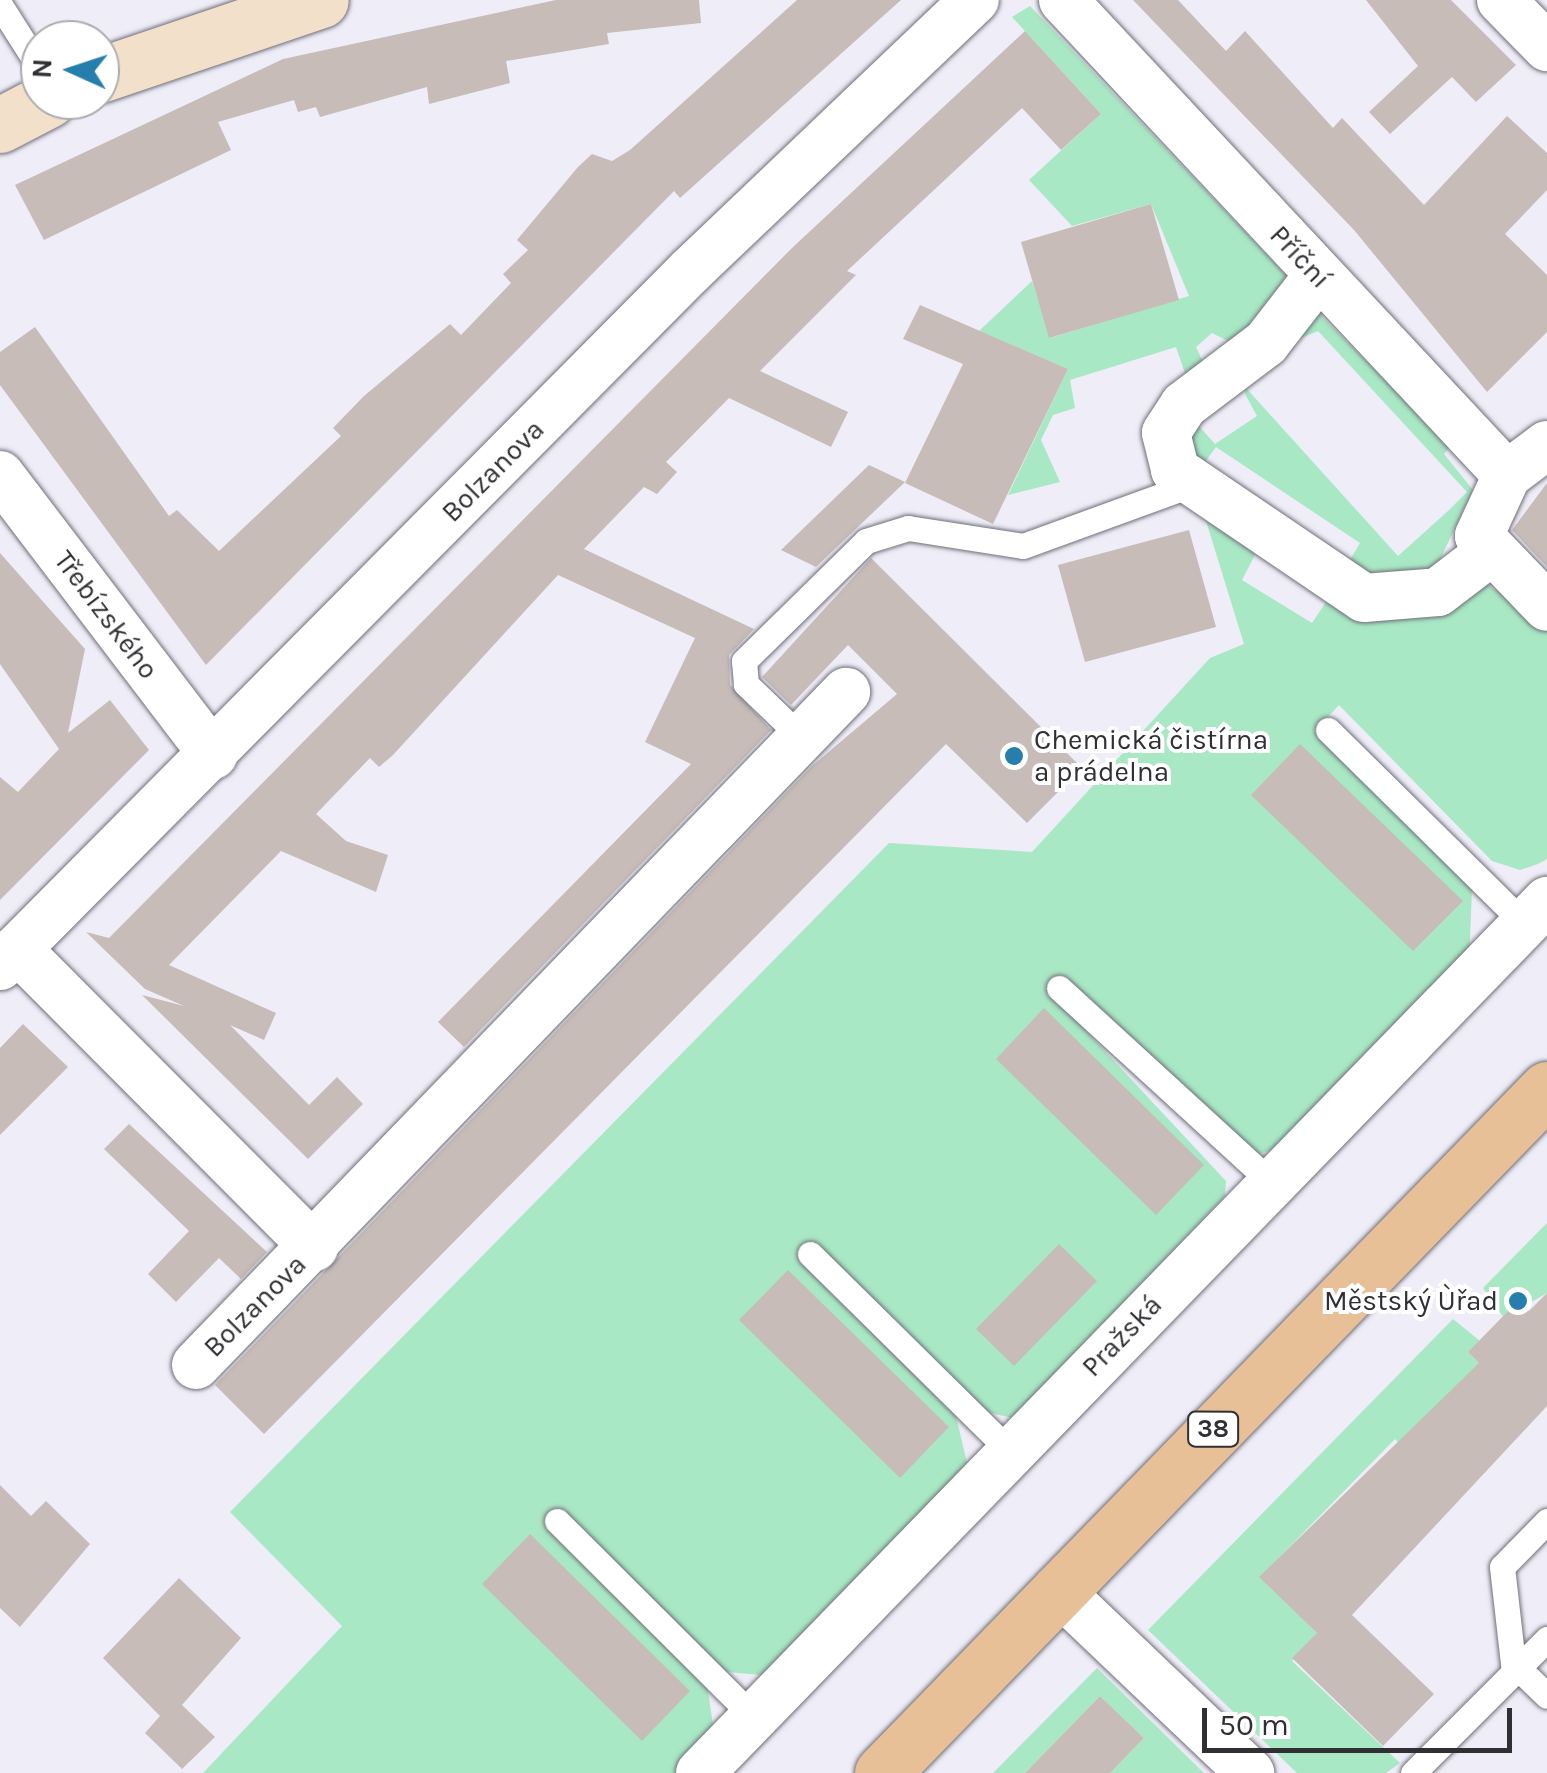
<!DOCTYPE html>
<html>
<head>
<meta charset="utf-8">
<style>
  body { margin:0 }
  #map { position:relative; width:1547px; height:1773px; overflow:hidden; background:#eeedf8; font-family:Karla,sans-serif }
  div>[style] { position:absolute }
  .green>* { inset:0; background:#a9e8c5 }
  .building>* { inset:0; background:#c7bcb8 }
  .roads { filter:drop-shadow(0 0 2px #6f6f78) drop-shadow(0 0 2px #6f6f78) }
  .lane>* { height:25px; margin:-12.5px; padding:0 12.5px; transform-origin:12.5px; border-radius:12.5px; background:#fff }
  .street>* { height:48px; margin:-24px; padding:0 24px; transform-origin:24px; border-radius:24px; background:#fff }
  .secondary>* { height:55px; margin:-27.5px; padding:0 27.5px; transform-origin:27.5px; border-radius:27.5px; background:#f3e0cb }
  .primary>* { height:55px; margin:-27.5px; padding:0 27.5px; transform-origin:27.5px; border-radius:27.5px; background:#e8c097 }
  .dots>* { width:28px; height:28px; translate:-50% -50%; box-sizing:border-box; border:5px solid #fff; border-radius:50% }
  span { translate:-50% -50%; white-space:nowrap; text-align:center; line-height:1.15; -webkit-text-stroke:8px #fff; paint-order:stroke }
  .shield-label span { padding:2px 8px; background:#fff; border:2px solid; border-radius:8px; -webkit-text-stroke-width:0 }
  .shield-label { font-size:25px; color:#303034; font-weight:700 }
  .street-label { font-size:28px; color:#303034 }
  .poi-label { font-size:28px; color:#303034 }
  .left { translate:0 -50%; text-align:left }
  .right { translate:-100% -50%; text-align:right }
  .north { position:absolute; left:20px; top:20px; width:100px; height:100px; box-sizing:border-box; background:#fff; border:2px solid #acacae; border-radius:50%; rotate:273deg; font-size:28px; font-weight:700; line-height:40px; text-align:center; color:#303034 }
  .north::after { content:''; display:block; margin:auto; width:35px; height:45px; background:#267eac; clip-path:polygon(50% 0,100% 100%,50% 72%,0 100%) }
  .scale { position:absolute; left:1202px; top:1708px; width:310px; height:45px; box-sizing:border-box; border:5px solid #303034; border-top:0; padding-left:12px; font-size:30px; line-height:35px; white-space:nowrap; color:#303034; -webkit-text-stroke:8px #fff; paint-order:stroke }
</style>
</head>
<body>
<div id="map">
  <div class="green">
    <div style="clip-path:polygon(1030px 6px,1287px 276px,1234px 344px,1212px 333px,1196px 347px,1205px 366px,1186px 376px,1176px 347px,1070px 380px,1075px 408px,1053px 415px,1041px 440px,1060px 482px,1008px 495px,1068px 369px,979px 331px,1032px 281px,1050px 338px,1189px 296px,1151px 204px,1072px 226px,1029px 180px,1101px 114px,1012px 17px)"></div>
    <div style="clip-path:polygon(1318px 313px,1451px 446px,1444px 454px,1473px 490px,1435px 570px,1390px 588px,1347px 565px,1360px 543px,1216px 447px,1202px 466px,1188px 443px,1198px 425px,1215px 444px,1257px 416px,1245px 394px,1246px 388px,1398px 556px,1448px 511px,1467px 492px,1318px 331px,1294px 341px)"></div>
    <div style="clip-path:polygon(1206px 521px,1256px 553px,1242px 580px,1312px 623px,1326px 602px,1342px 607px,1486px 584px,1547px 622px,1547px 859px,1538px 864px,1520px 870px,1492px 861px,1339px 705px,1315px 731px,1472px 888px,1469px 964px,1289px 1144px,1259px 1154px,1234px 1143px,1055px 981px,1047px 989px,1226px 1181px,1225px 1196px,1013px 1418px,986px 1412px,800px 1259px,956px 1416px,967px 1463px,772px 1676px,727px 1672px,558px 1509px,544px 1522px,707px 1684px,713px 1725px,676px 1773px,203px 1773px,342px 1626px,230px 1512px,889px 843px,1032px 852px,1210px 658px,1244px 644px)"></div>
    <div style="clip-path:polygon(1547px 1223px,1547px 1293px,1504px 1318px,1483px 1288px)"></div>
    <div style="clip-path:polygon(1453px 1319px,1480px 1341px,1468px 1352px,1479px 1363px,1406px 1450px,1395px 1439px,1260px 1577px,1317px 1633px,1292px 1661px,1400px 1763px,1386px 1773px,1297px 1773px,1148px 1630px)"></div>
    <div style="clip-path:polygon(1097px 1668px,1204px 1773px,1110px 1773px,1144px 1738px,1100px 1696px,1025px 1773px,993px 1773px)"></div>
  </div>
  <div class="building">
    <div style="clip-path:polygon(556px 0,699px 0,701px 23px,607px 33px,609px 44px,506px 61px,510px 83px,429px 104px,427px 87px,320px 117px,316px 107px,298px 112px,294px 100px,218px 122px,231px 150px,44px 240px,15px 185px,283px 59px)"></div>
    <div style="clip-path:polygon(797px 0,901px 0,680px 198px,674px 191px,206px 665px,0 385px,0 352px,35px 327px,169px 516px,177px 510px,219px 551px,341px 436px,333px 428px,364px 396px,450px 324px,461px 335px,511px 283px,503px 274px,528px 250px,517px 240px,578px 167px,592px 154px,612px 161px,630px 150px)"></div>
    <div style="clip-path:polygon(1133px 0,1178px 0,1226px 51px,1245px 31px,1333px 128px,1342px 118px,1424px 205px,1507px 116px,1547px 153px,1547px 190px,1505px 234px,1547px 275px,1547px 332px,1487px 392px,1354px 230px)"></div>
    <div style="clip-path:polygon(1366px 0,1451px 0,1516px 65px,1476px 102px,1452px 77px,1390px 134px,1369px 112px,1418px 66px)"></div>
    <div style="clip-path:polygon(1025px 31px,1101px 114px,1061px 150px,1022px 108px,847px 271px,856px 275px,760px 371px,848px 412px,831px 447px,729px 398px,666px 462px,677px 472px,657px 494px,644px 487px,584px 549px,754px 629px,729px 655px,730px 685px,771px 730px,464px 1047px,438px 1022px,691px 764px,645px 742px,695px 638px,558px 575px,393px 755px,379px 767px,370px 758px,316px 814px,346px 841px,388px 855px,376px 892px,281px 851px,169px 965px,276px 1013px,264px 1040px,230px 1025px,309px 1105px,337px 1077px,363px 1104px,308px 1159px,142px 995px,184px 1006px,145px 989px,86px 932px,109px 938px,792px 248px)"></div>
    <div style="clip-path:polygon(1151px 204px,1179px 300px,1049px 338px,1021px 242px)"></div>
    <div style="clip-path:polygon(920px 305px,1068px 369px,993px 524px,905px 483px,963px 364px,903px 339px)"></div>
    <div style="clip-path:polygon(869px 465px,905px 482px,816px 567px,781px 550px)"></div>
    <div style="clip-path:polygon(1547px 483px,1547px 567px,1512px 530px)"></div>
    <div style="clip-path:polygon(1189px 530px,1216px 627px,1085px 662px,1058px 565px)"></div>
    <div style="clip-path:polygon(0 553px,85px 649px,68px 733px,110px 700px,149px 750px,0 900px,0 777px,18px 792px,59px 749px,0 664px)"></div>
    <div style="clip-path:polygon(871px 558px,1082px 768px,1027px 823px,946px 744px,264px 1434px,215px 1385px,812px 766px,897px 694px,848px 645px,791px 705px,762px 677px)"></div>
    <div style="clip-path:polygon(1300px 744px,1463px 901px,1413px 951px,1251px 795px)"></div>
    <div style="clip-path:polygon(1044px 1008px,1204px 1165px,1156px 1215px,996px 1059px)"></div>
    <div style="clip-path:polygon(23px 1024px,68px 1067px,0 1135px,0 1048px)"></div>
    <div style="clip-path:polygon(129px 1124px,267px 1252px,241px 1279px,219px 1258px,176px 1302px,148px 1274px,189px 1231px,104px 1149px)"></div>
    <div style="clip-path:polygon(1059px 1244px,1097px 1281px,1014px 1366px,976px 1329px)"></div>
    <div style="clip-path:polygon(788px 1270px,949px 1427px,900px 1478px,739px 1320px)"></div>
    <div style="clip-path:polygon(1547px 1293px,1547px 1406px,1352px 1615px,1434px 1694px,1383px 1746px,1292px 1658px,1317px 1633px,1259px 1577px,1479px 1363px,1468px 1352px,1518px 1301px,1529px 1311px)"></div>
    <div style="clip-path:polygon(0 1485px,31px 1516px,46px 1501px,90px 1544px,20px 1627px,0 1608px)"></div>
    <div style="clip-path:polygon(530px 1534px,690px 1691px,642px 1741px,482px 1584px)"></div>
    <div style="clip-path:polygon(179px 1578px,241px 1638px,182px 1705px,215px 1737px,182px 1769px,145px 1733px,160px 1716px,103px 1658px)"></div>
    <div style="clip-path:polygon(1100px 1696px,1144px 1738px,1110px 1773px,1025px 1773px)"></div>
  </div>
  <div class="roads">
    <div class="lane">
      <div style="left:0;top:5px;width:75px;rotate:57.6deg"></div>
      <div style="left:1328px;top:730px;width:278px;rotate:44.6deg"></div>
      <div style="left:804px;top:740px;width:81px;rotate:-136deg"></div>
      <div style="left:746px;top:684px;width:23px;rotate:-95deg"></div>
      <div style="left:744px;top:661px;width:171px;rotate:-44.5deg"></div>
      <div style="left:866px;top:541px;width:44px;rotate:-17.2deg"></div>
      <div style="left:908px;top:528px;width:116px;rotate:8.9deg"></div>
      <div style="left:1023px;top:546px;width:176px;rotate:-20deg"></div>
      <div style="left:1059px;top:988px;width:287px;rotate:42.5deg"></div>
      <div style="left:810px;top:1254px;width:281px;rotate:44.6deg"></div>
      <div style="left:557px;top:1521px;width:278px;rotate:44.9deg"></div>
      <div style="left:1547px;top:1521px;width:64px;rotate:134.4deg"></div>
      <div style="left:1502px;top:1567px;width:97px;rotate:83.5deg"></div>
      <div style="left:1513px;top:1663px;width:47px;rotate:44.1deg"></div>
      <div style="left:1413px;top:1773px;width:190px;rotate:-45deg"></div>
    </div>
    <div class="street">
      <div style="left:1063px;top:0;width:650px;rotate:46.93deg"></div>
      <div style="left:1501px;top:0;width:66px;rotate:45.6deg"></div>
      <div style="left:1318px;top:276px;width:85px;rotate:127.8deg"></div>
      <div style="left:1266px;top:343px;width:103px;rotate:142.9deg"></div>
      <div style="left:1184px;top:405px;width:33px;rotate:123deg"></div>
      <div style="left:1166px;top:433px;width:38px;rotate:76deg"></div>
      <div style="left:1175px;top:470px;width:228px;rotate:34.1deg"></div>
      <div style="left:1364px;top:598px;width:74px;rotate:-4.6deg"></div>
      <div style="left:1438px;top:592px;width:64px;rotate:-37.4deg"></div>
      <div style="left:1547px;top:445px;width:50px;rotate:143.1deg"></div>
      <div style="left:1507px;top:475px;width:67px;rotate:114.7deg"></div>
      <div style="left:1479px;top:536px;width:98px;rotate:46.2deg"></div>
      <div style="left:0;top:475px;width:352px;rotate:52.7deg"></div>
      <div style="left:17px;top:949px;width:421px;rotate:45.1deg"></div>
      <div style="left:0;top:966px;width:981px;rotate:-45.21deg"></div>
      <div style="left:691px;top:270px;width:392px;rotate:-43.6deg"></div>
      <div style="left:196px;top:1365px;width:936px;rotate:-46deg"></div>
      <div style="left:1057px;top:1589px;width:267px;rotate:43.6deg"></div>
      <div style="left:700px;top:1773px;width:1216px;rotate:-45.83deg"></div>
    </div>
    <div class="secondary">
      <div style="left:100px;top:75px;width:233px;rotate:-18.7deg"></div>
      <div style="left:0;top:125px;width:54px;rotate:-27.5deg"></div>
    </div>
    <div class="primary">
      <div style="left:882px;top:1773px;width:954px;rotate:-45.81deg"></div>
    </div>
  </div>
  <div class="dots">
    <div style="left:1014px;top:756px;background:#267eac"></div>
    <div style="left:1518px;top:1301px;background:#267eac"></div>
  </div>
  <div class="shield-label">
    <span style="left:1213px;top:1429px">38</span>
  </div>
  <div class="street-label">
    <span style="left:1300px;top:257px;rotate:47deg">Příční</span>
    <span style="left:493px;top:471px;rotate:-45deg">Bolzanova</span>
    <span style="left:106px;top:615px;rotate:53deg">Třebízského</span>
    <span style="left:255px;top:1306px;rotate:-45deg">Bolzanova</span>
    <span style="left:1122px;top:1336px;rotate:-46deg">Pražská</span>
  </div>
  <div class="poi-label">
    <span class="left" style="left:1034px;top:756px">Chemická čistírna<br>a prádelna</span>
    <span class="right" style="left:1498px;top:1301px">Městský Ùřad</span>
  </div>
  <div class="north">N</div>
  <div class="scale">50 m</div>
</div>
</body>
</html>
